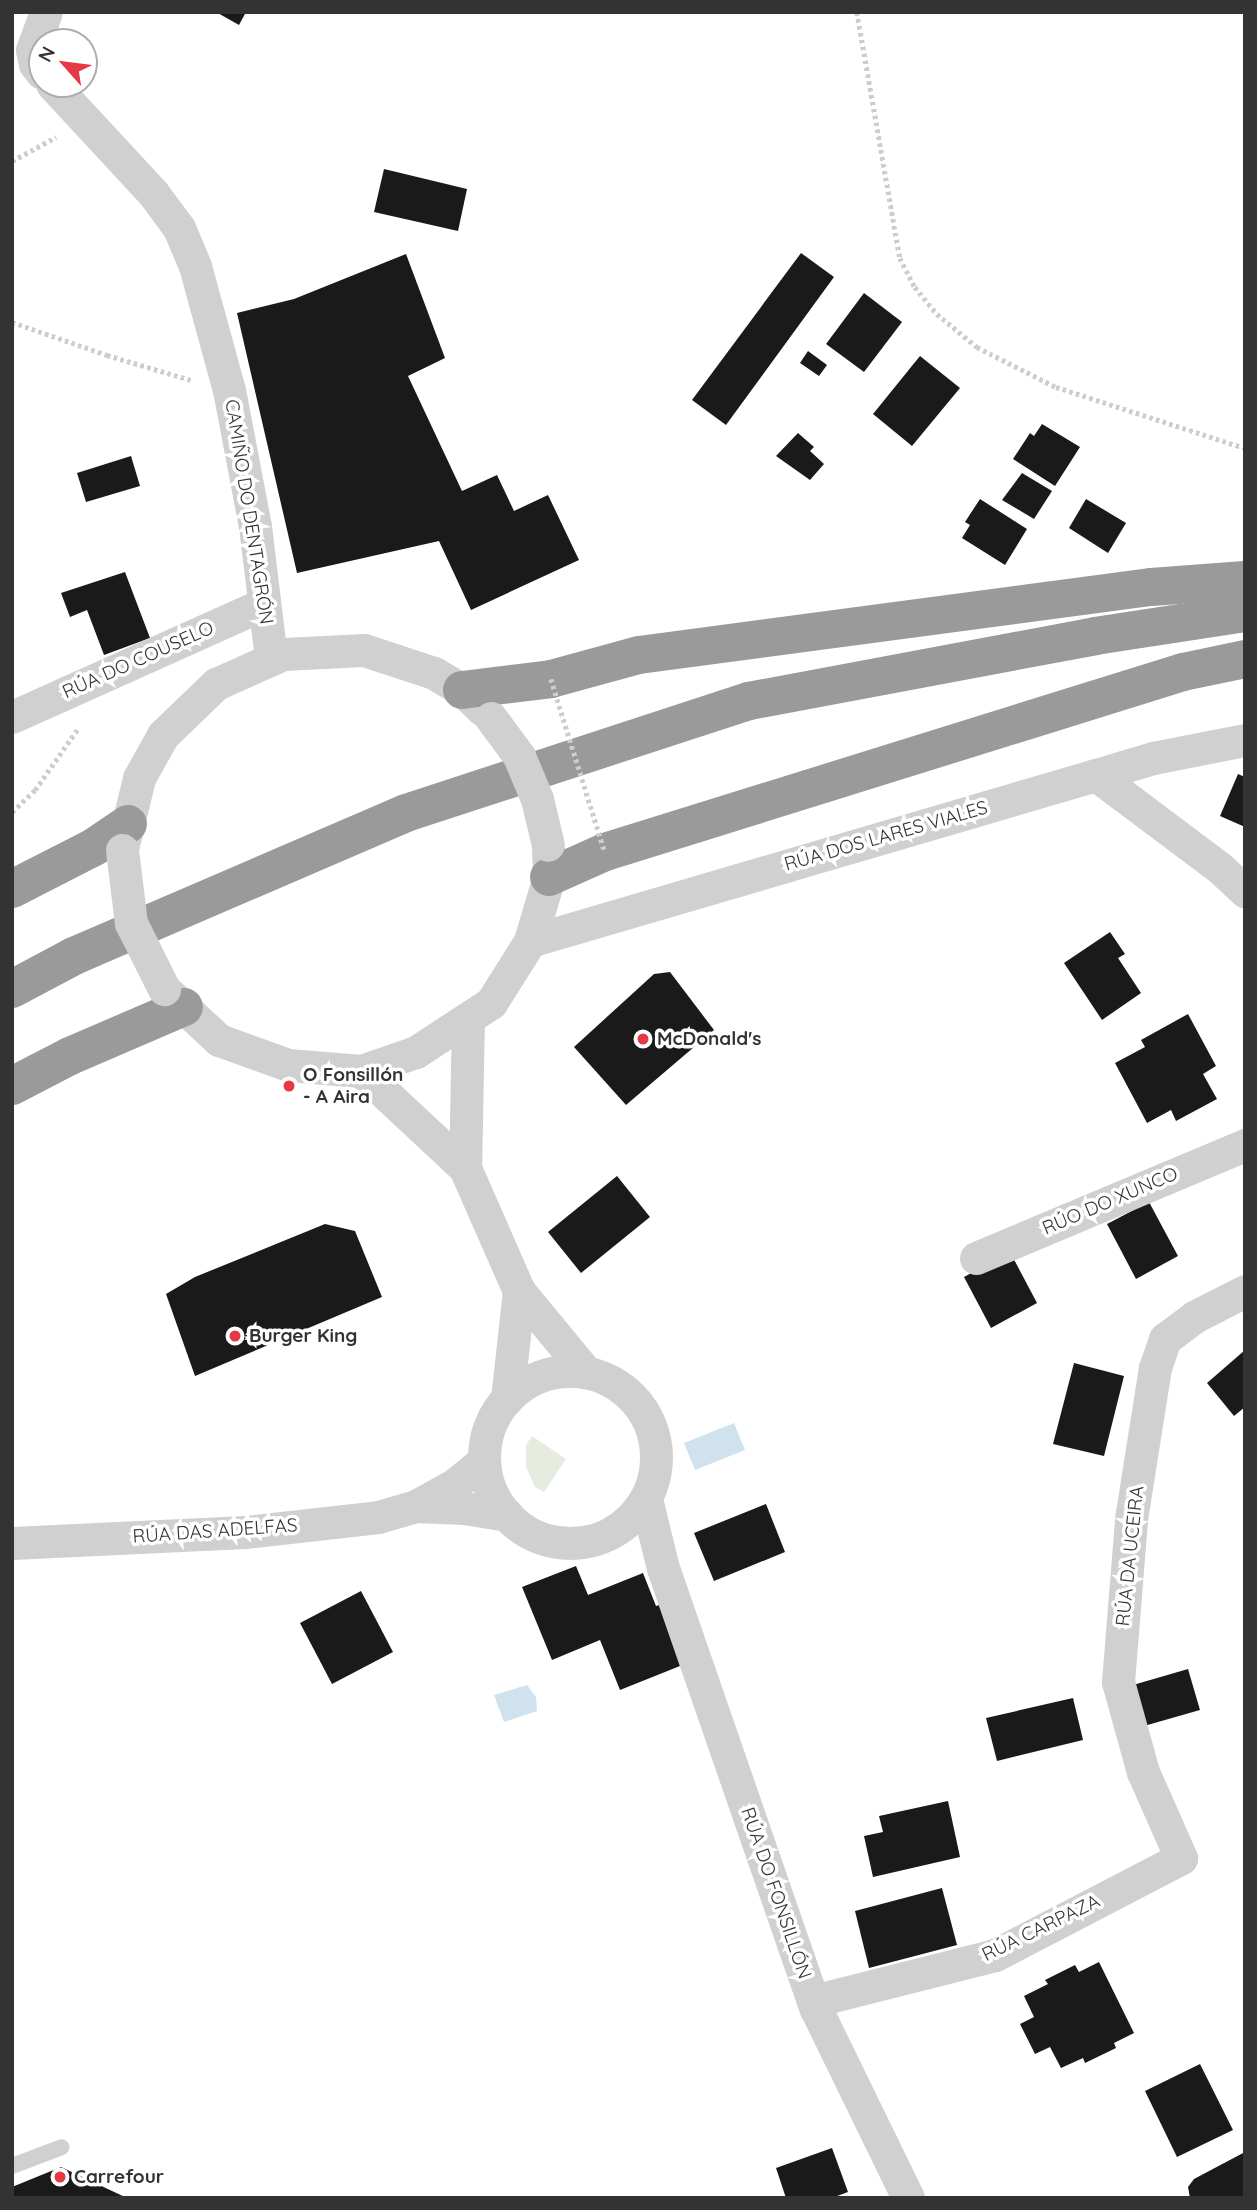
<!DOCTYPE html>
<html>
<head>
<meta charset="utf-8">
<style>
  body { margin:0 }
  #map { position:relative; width:1257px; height:2210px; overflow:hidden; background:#fff; font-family:Quicksand,sans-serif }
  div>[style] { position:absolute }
  .green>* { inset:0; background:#e6ecdf }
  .water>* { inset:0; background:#cfe2ee }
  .building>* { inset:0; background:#1a1a1a }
  .path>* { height:4.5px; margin-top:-2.25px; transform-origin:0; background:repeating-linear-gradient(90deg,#cdcdcd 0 3.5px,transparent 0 7px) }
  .lane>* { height:16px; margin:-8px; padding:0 8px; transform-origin:8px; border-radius:8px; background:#d0d0d0 }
  .street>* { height:33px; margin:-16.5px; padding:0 16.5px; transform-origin:16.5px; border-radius:16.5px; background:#d0d0d0 }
  .street>.ring { margin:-16.5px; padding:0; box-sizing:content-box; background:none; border:33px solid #d0d0d0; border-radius:50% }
  .highway>* { height:38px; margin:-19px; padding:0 19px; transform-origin:19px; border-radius:19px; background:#9a9a9a }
  .path-bridge>* { height:4.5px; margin-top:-2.25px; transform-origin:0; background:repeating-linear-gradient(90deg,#cdcdcd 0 3.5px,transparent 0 7px) }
  .street-bridge>* { height:33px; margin:-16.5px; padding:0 16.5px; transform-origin:16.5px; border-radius:16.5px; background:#d0d0d0 }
  .dots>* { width:19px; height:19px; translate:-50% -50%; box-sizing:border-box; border:4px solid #fff; border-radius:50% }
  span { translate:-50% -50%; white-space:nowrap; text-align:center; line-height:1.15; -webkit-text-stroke:7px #fff; paint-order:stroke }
  .street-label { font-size:19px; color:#333 }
  .poi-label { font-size:19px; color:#333; font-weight:700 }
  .left { translate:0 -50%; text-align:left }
  .frame { position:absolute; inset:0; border:14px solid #333; pointer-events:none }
  .north { position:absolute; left:28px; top:28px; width:70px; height:70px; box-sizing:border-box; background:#fff; border:2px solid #adadad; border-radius:50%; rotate:298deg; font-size:19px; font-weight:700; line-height:28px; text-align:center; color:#333 }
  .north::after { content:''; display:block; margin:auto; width:24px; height:32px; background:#e63946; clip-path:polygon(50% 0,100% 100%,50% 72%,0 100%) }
</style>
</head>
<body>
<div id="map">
  <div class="green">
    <div style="clip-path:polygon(532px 1436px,566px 1459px,544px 1492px,535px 1487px,526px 1467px,526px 1445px)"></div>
  </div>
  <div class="water">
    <div style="clip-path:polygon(734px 1423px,745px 1450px,695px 1470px,684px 1443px)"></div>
    <div style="clip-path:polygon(527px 1685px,536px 1697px,537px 1711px,504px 1722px,494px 1695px)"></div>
  </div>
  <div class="building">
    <div style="clip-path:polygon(216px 12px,246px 12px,239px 25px)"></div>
    <div style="clip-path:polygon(384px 169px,467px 189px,458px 231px,374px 212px)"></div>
    <div style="clip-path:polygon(801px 253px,834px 277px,726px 425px,692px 400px)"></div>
    <div style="clip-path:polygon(406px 254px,445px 358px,408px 376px,462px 491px,497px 475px,514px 511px,548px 495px,579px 560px,471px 610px,439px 541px,297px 573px,237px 313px,294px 299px)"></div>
    <div style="clip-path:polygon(864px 293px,902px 322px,864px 372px,826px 344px)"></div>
    <div style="clip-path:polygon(808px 351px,827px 365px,819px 376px,800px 363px)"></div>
    <div style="clip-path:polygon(920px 356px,960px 388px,912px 446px,873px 414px)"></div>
    <div style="clip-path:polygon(1042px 424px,1080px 447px,1055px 486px,1013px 459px,1030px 433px,1034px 436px)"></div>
    <div style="clip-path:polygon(798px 433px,814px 447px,810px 451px,824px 464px,810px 480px,776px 456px)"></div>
    <div style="clip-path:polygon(131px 456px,140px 486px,86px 502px,77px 473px)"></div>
    <div style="clip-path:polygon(1022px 473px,1052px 491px,1034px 519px,1002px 500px)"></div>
    <div style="clip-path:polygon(980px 499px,1027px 529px,1005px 565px,962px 538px,970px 525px,965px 522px)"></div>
    <div style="clip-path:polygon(1086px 499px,1126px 523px,1108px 553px,1069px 528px)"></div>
    <div style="clip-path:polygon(125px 572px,150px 638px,104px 655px,87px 610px,70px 617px,61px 593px)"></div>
    <div style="clip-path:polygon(1238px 774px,1245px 777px,1245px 827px,1220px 816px)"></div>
    <div style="clip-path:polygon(1110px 932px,1125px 954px,1118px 958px,1141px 993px,1102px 1020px,1064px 963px)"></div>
    <div style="clip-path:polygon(670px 972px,714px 1030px,626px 1105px,574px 1047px,654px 974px)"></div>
    <div style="clip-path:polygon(1188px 1014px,1216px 1066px,1203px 1074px,1217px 1099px,1176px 1121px,1171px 1110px,1147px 1123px,1115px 1063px,1145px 1047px,1141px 1040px)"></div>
    <div style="clip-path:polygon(617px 1176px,650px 1217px,581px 1273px,548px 1232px)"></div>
    <div style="clip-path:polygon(1149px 1202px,1178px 1256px,1136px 1279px,1107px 1224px)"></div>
    <div style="clip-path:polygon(325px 1224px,355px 1231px,382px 1297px,195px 1376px,166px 1294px,195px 1277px)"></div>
    <div style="clip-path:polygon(1010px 1252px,1037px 1303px,991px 1328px,964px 1277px)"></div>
    <div style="clip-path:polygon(1245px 1350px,1245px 1407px,1234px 1416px,1207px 1383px)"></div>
    <div style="clip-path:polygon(1074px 1363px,1124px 1376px,1104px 1456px,1053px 1444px)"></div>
    <div style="clip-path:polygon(766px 1504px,785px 1552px,714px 1581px,694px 1533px)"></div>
    <div style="clip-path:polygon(576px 1566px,588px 1595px,643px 1573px,656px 1606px,666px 1603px,690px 1662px,620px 1690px,600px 1640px,552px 1660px,522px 1587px)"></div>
    <div style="clip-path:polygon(361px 1591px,393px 1652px,332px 1684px,300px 1623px)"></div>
    <div style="clip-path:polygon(1188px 1669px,1200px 1710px,1144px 1726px,1133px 1685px)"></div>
    <div style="clip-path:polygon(1073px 1698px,1083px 1740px,997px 1761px,986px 1718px)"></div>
    <div style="clip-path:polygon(948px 1801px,960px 1857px,873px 1877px,864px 1836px,883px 1832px,879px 1816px)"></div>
    <div style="clip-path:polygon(942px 1888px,957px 1945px,869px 1968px,855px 1911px)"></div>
    <div style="clip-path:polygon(1099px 1962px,1134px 2033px,1114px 2043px,1116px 2048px,1085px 2063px,1083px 2058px,1061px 2068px,1050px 2047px,1035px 2054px,1020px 2024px,1034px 2017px,1024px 1996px,1048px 1984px,1045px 1980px,1075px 1965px,1079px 1972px)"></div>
    <div style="clip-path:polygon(1200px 2064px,1233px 2130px,1177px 2157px,1145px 2091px)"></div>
    <div style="clip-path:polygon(832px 2148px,848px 2192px,832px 2198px,786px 2198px,776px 2168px)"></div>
    <div style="clip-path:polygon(1245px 2152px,1245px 2198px,1190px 2198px,1188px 2187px,1194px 2179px)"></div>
    <div style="clip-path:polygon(61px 2167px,127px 2198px,12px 2198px,12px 2187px)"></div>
  </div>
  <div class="path">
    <div style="left:857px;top:12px;width:250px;rotate:80.1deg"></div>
    <div style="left:900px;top:258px;width:33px;rotate:63deg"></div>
    <div style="left:915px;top:287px;width:35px;rotate:51deg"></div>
    <div style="left:937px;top:314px;width:52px;rotate:39.5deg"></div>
    <div style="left:977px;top:347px;width:89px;rotate:26.9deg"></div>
    <div style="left:1056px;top:387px;width:199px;rotate:17.9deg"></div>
    <div style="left:12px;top:161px;width:50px;rotate:-28.6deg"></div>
    <div style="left:12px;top:322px;width:101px;rotate:19.2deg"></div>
    <div style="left:107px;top:355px;width:88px;rotate:16.6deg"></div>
    <div style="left:12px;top:812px;width:32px;rotate:-44deg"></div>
    <div style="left:35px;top:790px;width:77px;rotate:-55.1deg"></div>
  </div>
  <div class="lane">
    <div style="left:12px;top:2166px;width:53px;rotate:-20.8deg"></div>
  </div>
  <div class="street">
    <div style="left:42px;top:73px;width:11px;rotate:-128deg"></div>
    <div style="left:35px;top:64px;width:14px;rotate:-102deg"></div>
    <div style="left:32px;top:50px;width:40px;rotate:-69.8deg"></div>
    <div style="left:52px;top:84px;width:149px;rotate:47.2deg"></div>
    <div style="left:153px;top:193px;width:44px;rotate:53.4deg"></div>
    <div style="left:179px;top:228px;width:41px;rotate:67.2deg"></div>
    <div style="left:195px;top:266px;width:129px;rotate:74.7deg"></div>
    <div style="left:229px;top:390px;width:138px;rotate:79.2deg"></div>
    <div style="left:255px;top:526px;width:134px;rotate:83.1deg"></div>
    <div style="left:12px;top:717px;width:276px;rotate:-24.2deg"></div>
    <div style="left:1096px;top:775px;width:156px;rotate:36.9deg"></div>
    <div style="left:1221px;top:869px;width:33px;rotate:43deg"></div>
    <div style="left:122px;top:849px;width:73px;rotate:-76.5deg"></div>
    <div style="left:139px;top:778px;width:49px;rotate:-60.8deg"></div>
    <div style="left:163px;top:735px;width:74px;rotate:-43.9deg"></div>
    <div style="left:216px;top:684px;width:73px;rotate:-24.1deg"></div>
    <div style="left:283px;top:654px;width:81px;rotate:-2.8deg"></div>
    <div style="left:364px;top:650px;width:74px;rotate:18.2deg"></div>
    <div style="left:434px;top:673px;width:33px;rotate:31deg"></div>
    <div style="left:462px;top:690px;width:28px;rotate:44deg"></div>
    <div style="left:530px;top:941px;width:590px;rotate:-16.35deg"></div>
    <div style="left:1096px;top:775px;width:59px;rotate:-16.6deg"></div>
    <div style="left:1153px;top:758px;width:94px;rotate:-11.1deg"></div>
    <div style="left:165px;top:990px;width:74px;rotate:42.8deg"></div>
    <div style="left:219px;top:1040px;width:73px;rotate:19.9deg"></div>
    <div style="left:288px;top:1065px;width:73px;rotate:4.7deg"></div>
    <div style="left:361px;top:1071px;width:58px;rotate:-19.1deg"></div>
    <div style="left:416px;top:1052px;width:90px;rotate:-33.2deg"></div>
    <div style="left:491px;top:1003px;width:73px;rotate:-57.8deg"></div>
    <div style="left:530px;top:941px;width:67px;rotate:-73.5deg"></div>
    <div style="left:549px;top:877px;width:26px;rotate:-92deg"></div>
    <div style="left:468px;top:1018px;width:150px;rotate:91.1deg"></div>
    <div style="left:465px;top:1168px;width:134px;rotate:66.3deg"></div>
    <div style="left:519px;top:1291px;width:105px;rotate:50.4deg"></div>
    <div style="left:361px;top:1071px;width:142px;rotate:43deg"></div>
    <div style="left:976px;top:1258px;width:292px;rotate:-22.8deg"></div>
    <div class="ring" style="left:484px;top:1371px;width:139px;height:139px"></div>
    <div style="left:507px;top:1399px;width:109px;rotate:-83.7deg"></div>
    <div style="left:646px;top:1499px;width:71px;rotate:76.2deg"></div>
    <div style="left:663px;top:1568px;width:467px;rotate:70.9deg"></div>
    <div style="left:816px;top:2009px;width:210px;rotate:64deg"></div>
    <div style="left:416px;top:1506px;width:48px;rotate:2.4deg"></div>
    <div style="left:464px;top:1508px;width:44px;rotate:9.2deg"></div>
    <div style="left:12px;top:1543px;width:233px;rotate:-2.7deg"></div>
    <div style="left:245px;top:1532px;width:134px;rotate:-6.4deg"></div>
    <div style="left:378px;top:1517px;width:40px;rotate:-16deg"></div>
    <div style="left:416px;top:1506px;width:43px;rotate:-28.9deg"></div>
    <div style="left:454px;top:1485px;width:38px;rotate:-39deg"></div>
    <div style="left:813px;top:2001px;width:188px;rotate:-14.2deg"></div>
    <div style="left:995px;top:1955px;width:210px;rotate:-27.5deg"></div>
    <div style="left:1181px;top:1858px;width:94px;rotate:-113.8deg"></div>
    <div style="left:1143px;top:1772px;width:93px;rotate:-105.5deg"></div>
    <div style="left:1118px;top:1682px;width:164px;rotate:-85.4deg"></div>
    <div style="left:1131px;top:1519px;width:153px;rotate:-81deg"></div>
    <div style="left:1155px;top:1368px;width:31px;rotate:-71deg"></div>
    <div style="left:1165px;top:1339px;width:36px;rotate:-37deg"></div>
    <div style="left:1194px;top:1317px;width:57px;rotate:-27deg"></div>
  </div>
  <div class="highway">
    <div style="left:462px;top:690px;width:90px;rotate:-7deg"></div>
    <div style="left:551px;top:679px;width:91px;rotate:-15.3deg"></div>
    <div style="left:639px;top:655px;width:516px;rotate:-7.57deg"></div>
    <div style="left:1151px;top:587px;width:94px;rotate:-4.3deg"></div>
    <div style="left:549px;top:877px;width:61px;rotate:-24.1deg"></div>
    <div style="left:605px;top:852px;width:605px;rotate:-17.3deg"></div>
    <div style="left:1183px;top:672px;width:63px;rotate:-11.8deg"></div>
    <div style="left:12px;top:889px;width:92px;rotate:-27.1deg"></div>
    <div style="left:94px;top:847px;width:41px;rotate:-34.1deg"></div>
    <div style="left:12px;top:989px;width:70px;rotate:-28deg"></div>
    <div style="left:74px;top:956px;width:361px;rotate:-23.3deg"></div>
    <div style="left:406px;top:813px;width:361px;rotate:-18.1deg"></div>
    <div style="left:749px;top:701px;width:352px;rotate:-10.6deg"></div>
    <div style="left:1095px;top:636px;width:152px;rotate:-8.7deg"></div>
    <div style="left:12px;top:1086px;width:65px;rotate:-27.3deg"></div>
    <div style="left:70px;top:1056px;width:124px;rotate:-23.3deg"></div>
  </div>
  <div class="path-bridge">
    <div style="left:551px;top:679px;width:181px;rotate:72.7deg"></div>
  </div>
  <div class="street-bridge">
    <div style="left:491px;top:718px;width:47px;rotate:53.6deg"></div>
    <div style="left:519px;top:756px;width:47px;rotate:67.3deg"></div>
    <div style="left:537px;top:799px;width:47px;rotate:76.6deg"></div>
    <div style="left:122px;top:850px;width:74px;rotate:83deg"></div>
    <div style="left:131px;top:923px;width:74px;rotate:63.4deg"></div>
  </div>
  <div class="dots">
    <div style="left:643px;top:1039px;background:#e63946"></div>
    <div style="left:289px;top:1086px;background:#e63946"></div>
    <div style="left:235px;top:1336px;background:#e63946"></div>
    <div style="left:60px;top:2177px;background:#e63946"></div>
  </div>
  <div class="street-label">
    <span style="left:249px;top:512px;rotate:81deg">CAMIÑO DO DENTAGRÓN</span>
    <span style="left:138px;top:660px;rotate:-24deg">RÚA DO COUSELO</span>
    <span style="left:886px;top:836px;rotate:-16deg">RÚA DOS LARES VIALES</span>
    <span style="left:1110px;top:1201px;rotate:-23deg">RÚO DO XUNCO</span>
    <span style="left:215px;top:1531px;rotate:-4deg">RÚA DAS ADELFAS</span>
    <span style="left:1130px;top:1556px;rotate:-84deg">RÚA DA UCEIRA</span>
    <span style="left:776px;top:1893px;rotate:71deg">RÚA DO FONSILLÓN</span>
    <span style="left:1041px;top:1928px;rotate:-26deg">RÚA CARPAZA</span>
  </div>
  <div class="poi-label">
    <span class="left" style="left:657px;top:1039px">McDonald's</span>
    <span class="left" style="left:303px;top:1086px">O Fonsillón<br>- A Aira</span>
    <span class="left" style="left:249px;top:1336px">Burger King</span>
    <span class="left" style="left:74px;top:2177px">Carrefour</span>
  </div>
  <div class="frame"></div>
  <div class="north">N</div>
</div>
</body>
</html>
